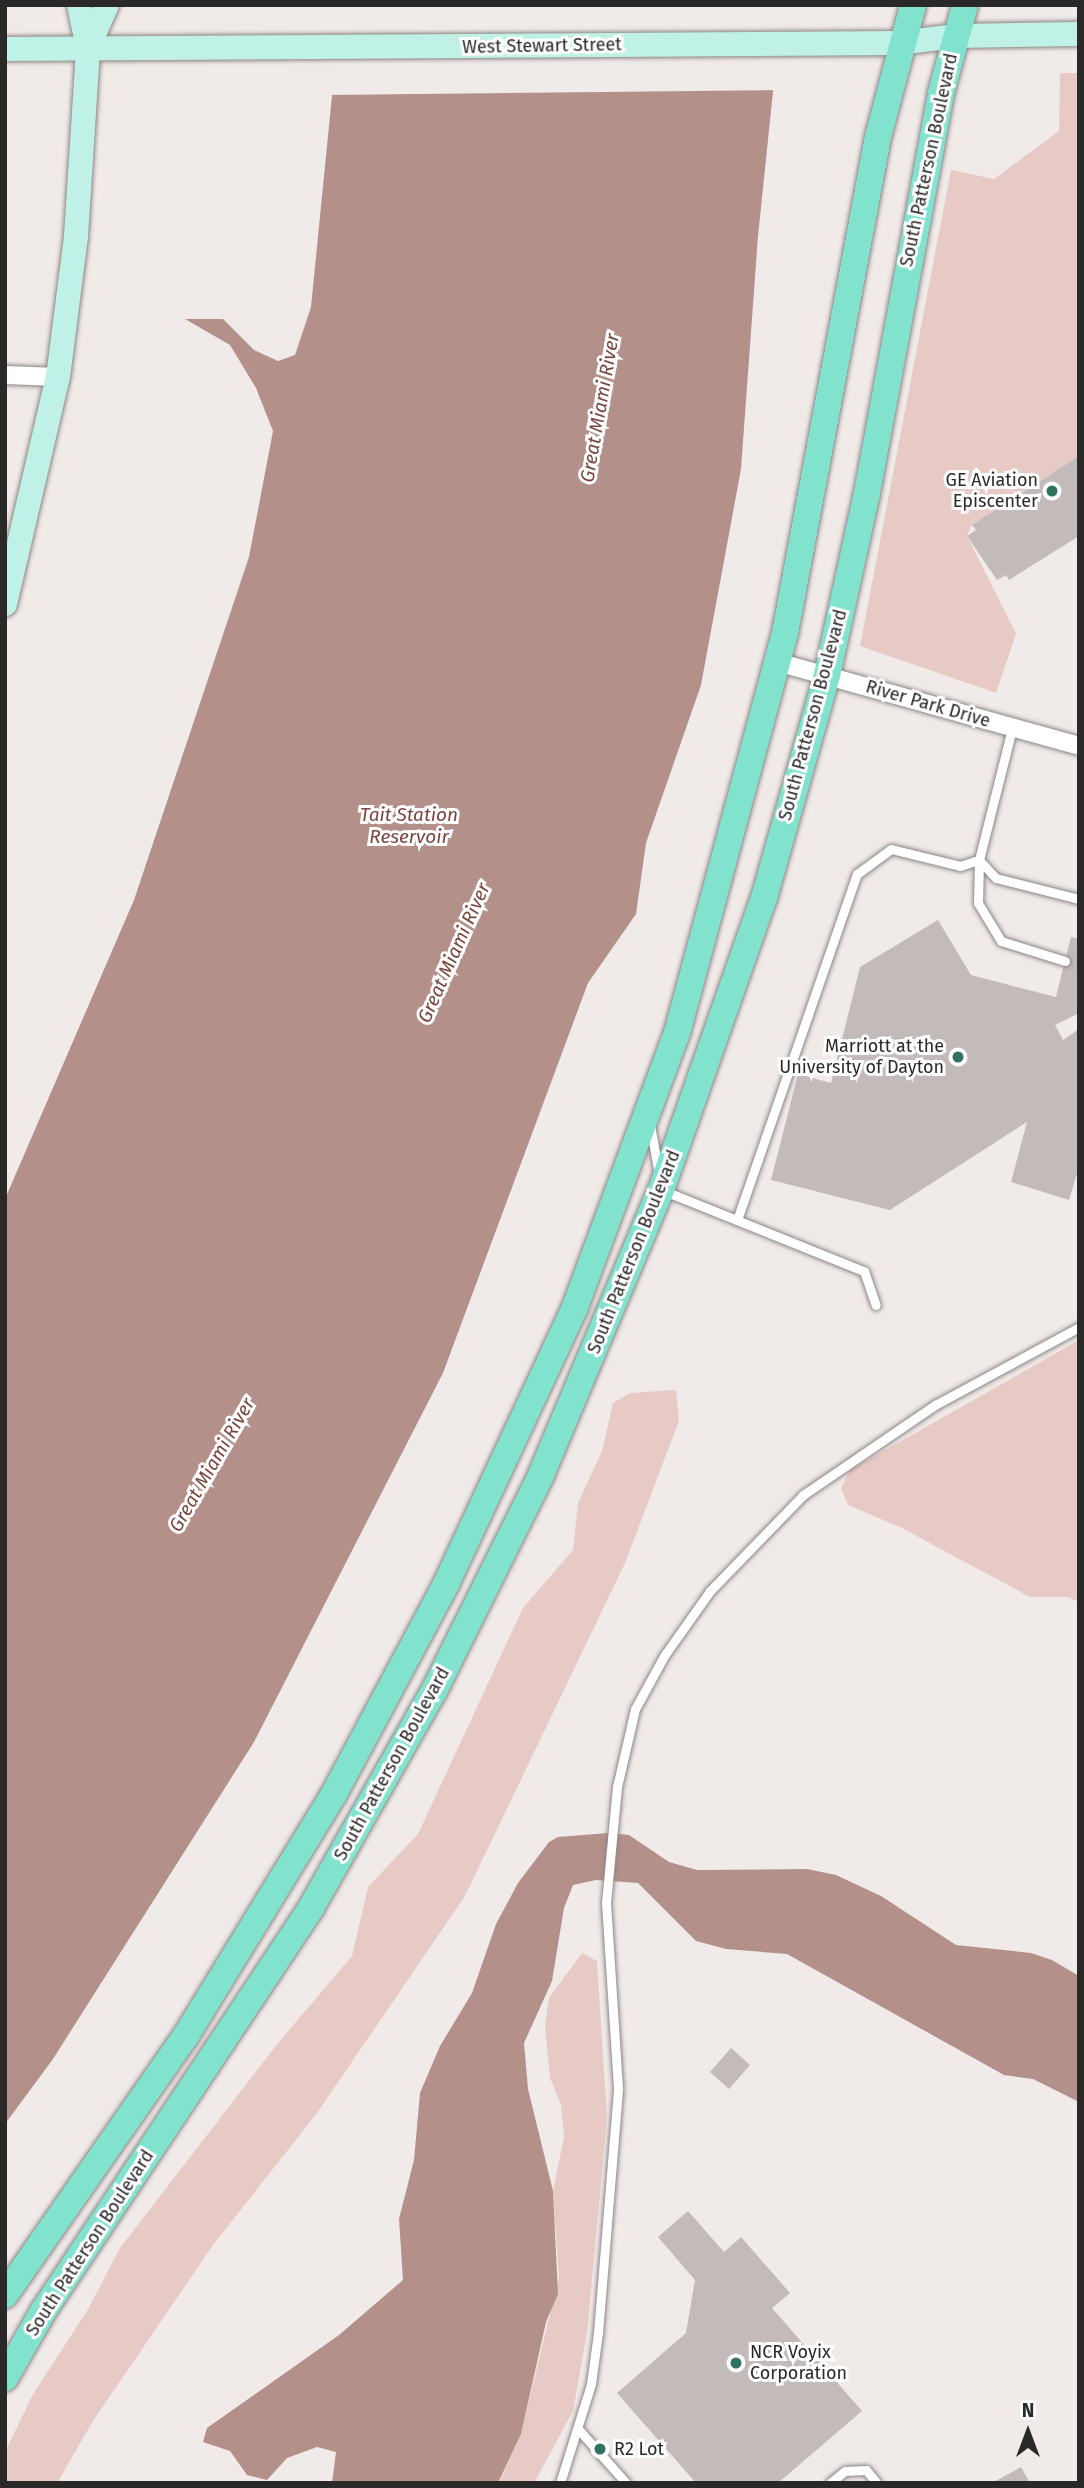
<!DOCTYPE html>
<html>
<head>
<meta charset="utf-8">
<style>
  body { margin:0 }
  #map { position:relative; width:1084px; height:2488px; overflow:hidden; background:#f0eae8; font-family:"Fira Sans",sans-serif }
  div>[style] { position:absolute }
  .green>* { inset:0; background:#e7cac5 }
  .water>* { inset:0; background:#b4908a }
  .pier>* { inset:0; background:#f0eae8 }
  .building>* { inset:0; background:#c2bbba }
  .roads { filter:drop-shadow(0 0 2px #8d8685) drop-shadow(0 0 2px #8d8685) }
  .lane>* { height:9px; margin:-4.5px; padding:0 4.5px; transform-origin:4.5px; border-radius:4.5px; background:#fff }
  .street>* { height:18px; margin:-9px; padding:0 9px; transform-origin:9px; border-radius:9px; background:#fff }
  .secondary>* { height:24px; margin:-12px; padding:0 12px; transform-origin:12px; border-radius:12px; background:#c0f1e6 }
  .primary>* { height:26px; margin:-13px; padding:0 13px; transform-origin:13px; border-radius:13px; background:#81e2ce }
  .dots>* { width:19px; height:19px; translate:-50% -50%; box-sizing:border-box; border:4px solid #fff; border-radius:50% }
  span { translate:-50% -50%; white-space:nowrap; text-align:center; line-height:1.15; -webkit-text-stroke:6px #fff; paint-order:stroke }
  .street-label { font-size:18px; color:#2b2828 }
  .poi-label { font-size:18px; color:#2b2828 }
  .right { translate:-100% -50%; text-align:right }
  .left { translate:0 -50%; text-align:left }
  .water-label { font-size:19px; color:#7a453c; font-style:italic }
  .frame { position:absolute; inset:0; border:7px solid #2b2828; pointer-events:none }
  .north { position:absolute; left:993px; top:2397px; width:70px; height:70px; -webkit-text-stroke:5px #fff; paint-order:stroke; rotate:0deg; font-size:19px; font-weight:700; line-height:28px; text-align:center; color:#2b2828 }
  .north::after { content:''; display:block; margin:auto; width:24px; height:32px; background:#2b2828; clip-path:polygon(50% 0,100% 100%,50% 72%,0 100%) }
</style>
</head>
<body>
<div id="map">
  <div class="green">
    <div style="clip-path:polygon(1060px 73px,1079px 73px,1079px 456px,972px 525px,967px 536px,1016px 634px,996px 693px,860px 646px,951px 170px,994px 179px,1059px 131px)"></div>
    <div style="clip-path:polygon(1079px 1340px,1079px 1602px,1068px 1597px,1030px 1597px,900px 1527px,848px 1505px,841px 1488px,850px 1470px)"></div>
    <div style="clip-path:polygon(676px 1390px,679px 1421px,625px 1563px,465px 1896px,317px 2113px,213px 2245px,93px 2421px,57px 2483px,5px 2483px,5px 2452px,33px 2394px,87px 2311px,120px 2248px,278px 2043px,352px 1956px,368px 1887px,418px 1834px,523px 1608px,573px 1550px,578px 1503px,602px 1451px,613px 1403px,630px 1393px)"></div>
    <div style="clip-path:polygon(582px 1953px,597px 1961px,607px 2117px,587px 2333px,573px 2411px,534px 2483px,499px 2483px,521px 2434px,559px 2277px,553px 2191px,564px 2137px,561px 2105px,550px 2078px,545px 2026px,549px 1998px)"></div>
  </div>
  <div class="water">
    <div style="clip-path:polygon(341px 5px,782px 5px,758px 236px,741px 469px,701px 685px,646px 843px,636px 914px,588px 983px,443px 1373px,254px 1742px,53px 2059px,5px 2124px,5px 1199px,134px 900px,249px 557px,273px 431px,256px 388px,230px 345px,185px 319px,223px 319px,254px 350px,278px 361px,295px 355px,311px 307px)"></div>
    <div style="clip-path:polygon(608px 1833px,629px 1835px,669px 1862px,697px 1870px,807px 1869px,836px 1875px,881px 1896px,956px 1945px,1031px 1953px,1052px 1960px,1079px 1976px,1079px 2102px,1033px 2079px,1004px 2075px,787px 1954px,726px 1949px,696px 1941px,638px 1883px,596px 1880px,573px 1885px,564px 1908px,552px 1981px,524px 2043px,528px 2089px,553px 2191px,558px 2294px,546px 2322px,521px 2434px,498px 2483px,332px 2483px,336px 2452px,317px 2447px,287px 2458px,267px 2480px,247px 2475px,230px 2451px,203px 2442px,207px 2428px,339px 2335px,403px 2280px,399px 2219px,414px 2160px,420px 2093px,440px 2046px,472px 1993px,496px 1924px,518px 1883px,549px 1842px,558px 1837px)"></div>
  </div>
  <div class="pier">
    <div style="clip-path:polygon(337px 5px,786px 5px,777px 90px,328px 95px)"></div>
  </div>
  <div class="building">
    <div style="clip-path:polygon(1079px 456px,1079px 536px,1009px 580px,1006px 575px,997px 580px,967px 536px,976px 530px,972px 525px)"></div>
    <div style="clip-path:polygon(938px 920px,971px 975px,1056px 997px,1071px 937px,1079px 939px,1079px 1013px,1055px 1025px,1063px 1040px,1079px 1029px,1079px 1167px,1069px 1200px,1011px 1182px,1027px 1122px,890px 1210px,771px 1180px,798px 1074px,831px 1083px,860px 967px)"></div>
    <div style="clip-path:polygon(731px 2048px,750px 2065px,729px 2089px,710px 2072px)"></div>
    <div style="clip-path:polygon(688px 2211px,724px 2252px,741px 2237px,790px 2293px,772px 2308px,862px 2411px,778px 2483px,696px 2483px,617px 2393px,686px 2333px,695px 2280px,658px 2237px)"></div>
    <div style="clip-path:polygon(1021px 2467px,1030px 2483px,992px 2483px)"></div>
  </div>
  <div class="roads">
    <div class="lane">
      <div style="left:979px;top:860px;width:43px;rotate:91.3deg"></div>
      <div style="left:978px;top:903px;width:44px;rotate:58.8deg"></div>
      <div style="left:1001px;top:941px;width:67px;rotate:17.4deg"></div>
      <div style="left:979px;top:860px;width:25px;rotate:47deg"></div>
      <div style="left:996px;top:878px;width:86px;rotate:14.2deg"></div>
      <div style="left:650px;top:1125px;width:50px;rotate:79.6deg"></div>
      <div style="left:662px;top:1190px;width:218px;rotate:21.9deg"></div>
      <div style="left:864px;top:1271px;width:36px;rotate:71deg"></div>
      <div style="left:737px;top:1220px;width:366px;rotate:-70.9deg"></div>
      <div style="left:857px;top:874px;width:42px;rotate:-36.3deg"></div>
      <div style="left:891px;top:849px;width:71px;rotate:13.8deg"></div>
      <div style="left:960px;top:866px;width:20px;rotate:-18deg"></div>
      <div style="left:979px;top:860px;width:135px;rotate:-75.9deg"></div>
      <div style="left:579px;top:2430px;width:71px;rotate:48.4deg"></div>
      <div style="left:560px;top:2483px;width:104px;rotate:-72.6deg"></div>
      <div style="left:591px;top:2384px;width:51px;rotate:-82.2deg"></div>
      <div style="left:598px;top:2333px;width:246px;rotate:-85.3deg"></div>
      <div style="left:618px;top:2088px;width:185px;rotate:-93.7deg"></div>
      <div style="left:606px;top:1903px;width:117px;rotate:-84.6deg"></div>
      <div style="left:617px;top:1787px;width:80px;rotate:-77deg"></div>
      <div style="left:635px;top:1709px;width:60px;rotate:-61.3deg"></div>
      <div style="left:664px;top:1656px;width:80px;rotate:-54.7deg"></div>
      <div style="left:710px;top:1591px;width:134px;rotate:-45.9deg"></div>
      <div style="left:803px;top:1495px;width:160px;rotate:-34.3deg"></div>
      <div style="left:935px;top:1405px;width:164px;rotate:-28.4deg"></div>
      <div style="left:830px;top:2483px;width:19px;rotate:-39deg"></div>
      <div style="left:845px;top:2471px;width:21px;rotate:-3deg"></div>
      <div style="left:866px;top:2470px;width:17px;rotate:50deg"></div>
    </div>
    <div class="street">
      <div style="left:5px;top:375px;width:53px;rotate:2.2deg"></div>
      <div style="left:777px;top:662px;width:313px;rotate:15.5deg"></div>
    </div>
    <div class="secondary">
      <div style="left:88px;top:48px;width:47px;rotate:-66.2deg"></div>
      <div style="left:5px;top:49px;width:894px;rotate:-0.38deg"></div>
      <div style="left:899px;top:43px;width:56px;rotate:-7.1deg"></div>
      <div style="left:955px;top:36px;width:124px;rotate:-0.9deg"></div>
      <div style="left:5px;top:604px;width:233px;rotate:-76.9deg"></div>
      <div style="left:58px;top:377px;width:142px;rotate:-82.7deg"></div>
      <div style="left:76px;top:236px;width:188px;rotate:-86.3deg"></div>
      <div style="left:88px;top:48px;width:44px;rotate:-101.8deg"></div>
    </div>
    <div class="primary">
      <div style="left:5px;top:2295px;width:318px;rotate:-55.1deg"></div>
      <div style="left:187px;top:2034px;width:281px;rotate:-58.5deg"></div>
      <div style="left:334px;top:1794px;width:240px;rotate:-61.9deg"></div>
      <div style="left:447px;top:1582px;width:303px;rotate:-65deg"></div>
      <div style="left:575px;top:1307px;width:292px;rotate:-69.6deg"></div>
      <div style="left:677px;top:1033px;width:414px;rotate:-74.9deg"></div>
      <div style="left:785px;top:633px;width:505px;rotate:-79.38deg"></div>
      <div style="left:878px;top:137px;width:137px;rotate:-75.1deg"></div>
      <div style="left:5px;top:2378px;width:78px;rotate:-60.2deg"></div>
      <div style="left:44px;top:2310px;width:483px;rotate:-56.4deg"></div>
      <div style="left:311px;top:1908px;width:249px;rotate:-60.5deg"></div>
      <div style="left:434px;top:1691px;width:241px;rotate:-63.6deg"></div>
      <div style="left:541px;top:1475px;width:309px;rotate:-67.2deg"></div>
      <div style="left:661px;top:1190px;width:310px;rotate:-70.6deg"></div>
      <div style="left:764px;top:898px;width:232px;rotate:-74.2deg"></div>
      <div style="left:827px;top:675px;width:186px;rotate:-77.6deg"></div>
      <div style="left:867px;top:493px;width:407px;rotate:-79.5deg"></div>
      <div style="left:941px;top:93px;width:91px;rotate:-74.7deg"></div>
    </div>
  </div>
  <div class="dots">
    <div style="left:1052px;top:491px;background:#307161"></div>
    <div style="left:958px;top:1057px;background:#307161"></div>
    <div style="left:736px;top:2363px;background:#307161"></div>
    <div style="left:600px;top:2449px;background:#307161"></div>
  </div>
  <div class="street-label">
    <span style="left:542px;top:46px;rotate:-1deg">West Stewart Street</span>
    <span style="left:929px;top:160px;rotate:-78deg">South Patterson Boulevard</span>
    <span style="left:928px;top:704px;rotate:16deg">River Park Drive</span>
    <span style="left:813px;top:715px;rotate:-75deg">South Patterson Boulevard</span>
    <span style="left:634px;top:1252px;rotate:-68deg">South Patterson Boulevard</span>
    <span style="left:392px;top:1764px;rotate:-61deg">South Patterson Boulevard</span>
    <span style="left:90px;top:2243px;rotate:-57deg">South Patterson Boulevard</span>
  </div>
  <div class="poi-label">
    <span class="right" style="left:1038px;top:491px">GE Aviation<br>Episcenter</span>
    <span class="right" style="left:944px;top:1057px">Marriott at the<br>University of Dayton</span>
    <span class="left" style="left:750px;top:2363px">NCR Voyix<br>Corporation</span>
    <span class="left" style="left:614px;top:2449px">R2 Lot</span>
  </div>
  <div class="water-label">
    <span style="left:600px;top:408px;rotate:-80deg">Great Miami River</span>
    <span style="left:409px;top:826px">Tait Station<br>Reservoir</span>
    <span style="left:454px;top:953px;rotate:-66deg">Great Miami River</span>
    <span style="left:212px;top:1465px;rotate:-60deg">Great Miami River</span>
  </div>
  <div class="frame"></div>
  <div class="north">N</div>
</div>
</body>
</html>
